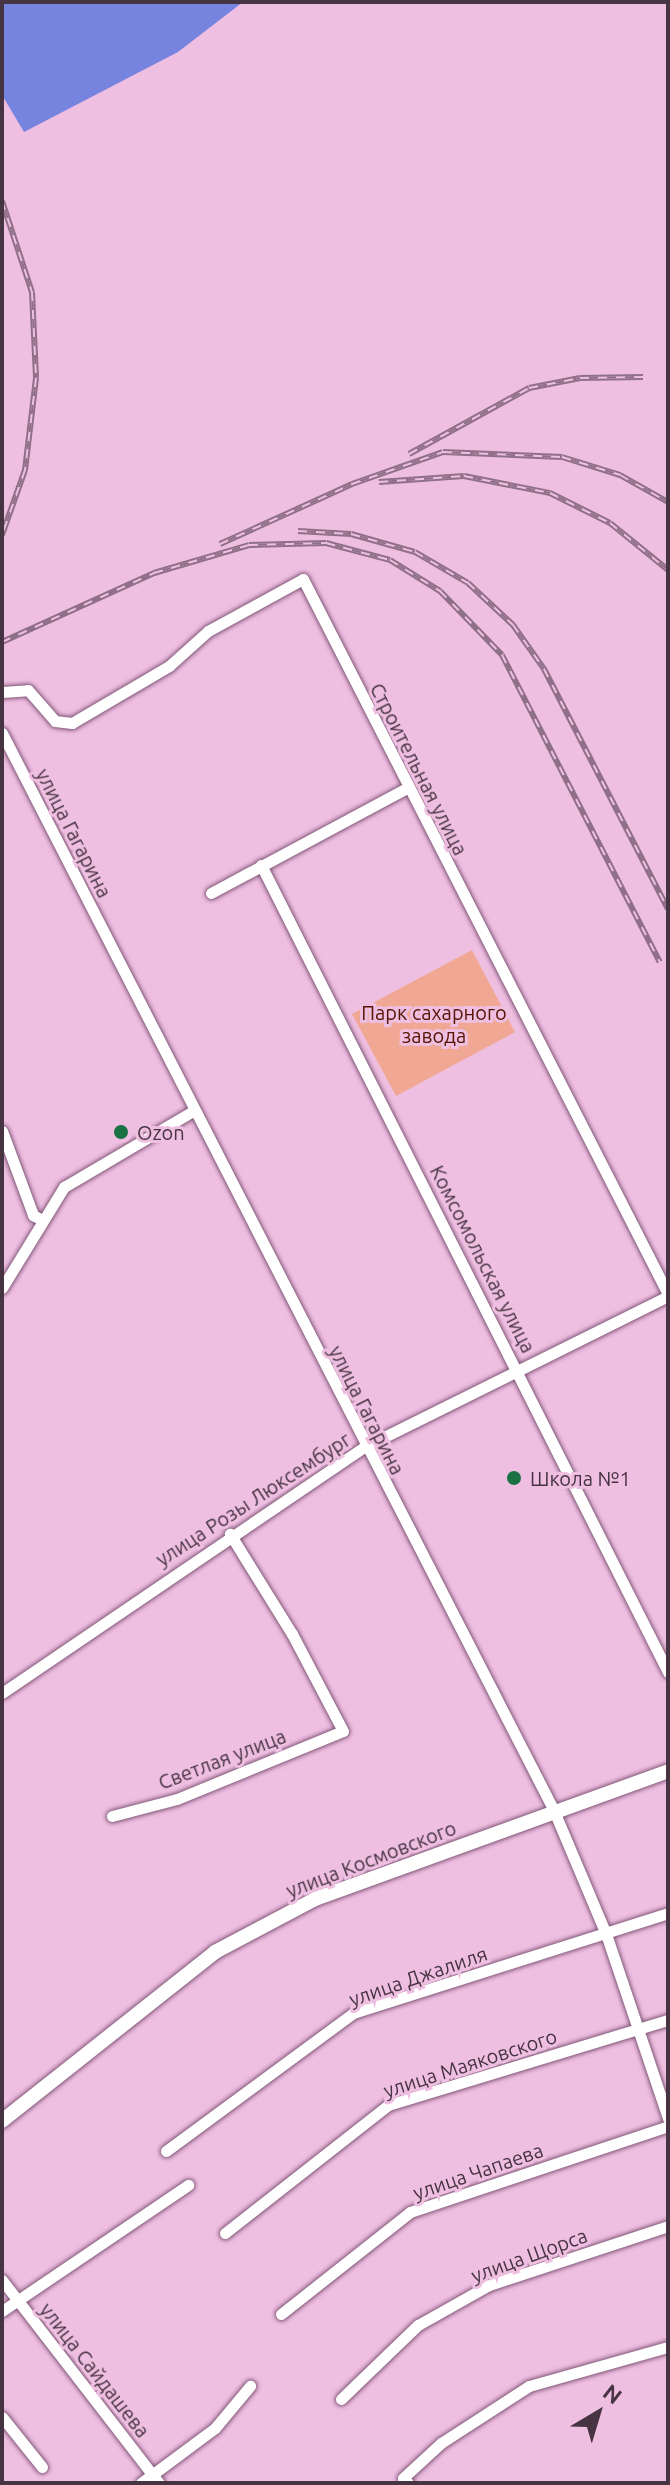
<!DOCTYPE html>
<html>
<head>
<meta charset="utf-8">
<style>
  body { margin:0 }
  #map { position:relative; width:670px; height:2485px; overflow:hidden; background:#efbfe2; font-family:Ubuntu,sans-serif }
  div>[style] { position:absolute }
  .green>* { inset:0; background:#f0a894 }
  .water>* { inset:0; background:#7784df }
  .roads { filter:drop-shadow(0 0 2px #825878) drop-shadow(0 0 2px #825878) }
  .minor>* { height:11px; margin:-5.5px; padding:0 5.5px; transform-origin:5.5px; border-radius:5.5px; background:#fff }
  .major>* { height:14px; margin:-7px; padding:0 7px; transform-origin:7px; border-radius:7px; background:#fff }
  .rail>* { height:6px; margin-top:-3px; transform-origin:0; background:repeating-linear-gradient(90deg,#efbfe2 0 9px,#907088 0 18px); box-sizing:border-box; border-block:2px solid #907088 }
  .dots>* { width:22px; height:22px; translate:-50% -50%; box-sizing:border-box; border:4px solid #efbfe2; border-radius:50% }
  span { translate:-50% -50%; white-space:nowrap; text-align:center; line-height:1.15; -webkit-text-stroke:6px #efbfe2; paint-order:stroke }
  .street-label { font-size:20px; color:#473442 }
  .park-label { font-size:20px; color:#561403 }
  .poi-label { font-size:20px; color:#473442 }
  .left { translate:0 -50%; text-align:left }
  .frame { position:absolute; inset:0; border:4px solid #473442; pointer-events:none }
  .north { position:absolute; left:558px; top:2373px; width:80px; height:80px; -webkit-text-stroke:6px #efbfe2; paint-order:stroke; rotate:38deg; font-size:22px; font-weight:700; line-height:32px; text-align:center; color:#473442 }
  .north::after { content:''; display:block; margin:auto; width:28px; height:36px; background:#473442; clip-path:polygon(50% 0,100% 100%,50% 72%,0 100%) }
</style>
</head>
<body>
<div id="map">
  <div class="green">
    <div style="clip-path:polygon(472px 950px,515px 1032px,396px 1096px,352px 1014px)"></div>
  </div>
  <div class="water">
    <div style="clip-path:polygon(2px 2px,243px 2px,178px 52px,24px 132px,2px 95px)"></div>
  </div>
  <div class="roads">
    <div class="minor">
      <div style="left:2px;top:692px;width:26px;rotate:-4deg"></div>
      <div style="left:28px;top:690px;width:41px;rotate:48.9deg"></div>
      <div style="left:55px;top:721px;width:17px;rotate:7deg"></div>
      <div style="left:72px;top:723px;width:113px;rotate:-30.4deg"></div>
      <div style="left:169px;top:666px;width:52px;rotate:-41.9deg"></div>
      <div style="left:208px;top:631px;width:108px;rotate:-28.7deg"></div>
      <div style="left:303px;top:579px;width:803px;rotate:62.96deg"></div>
      <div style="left:2px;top:733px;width:1211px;rotate:62.88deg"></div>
      <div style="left:554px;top:1811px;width:134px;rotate:67.1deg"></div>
      <div style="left:606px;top:1934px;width:194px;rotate:71.4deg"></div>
      <div style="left:261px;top:865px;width:904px;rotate:63.24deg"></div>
      <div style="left:211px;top:893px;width:222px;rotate:-28.2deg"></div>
      <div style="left:2px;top:1131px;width:90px;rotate:69.7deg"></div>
      <div style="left:33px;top:1215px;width:10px;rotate:29deg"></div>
      <div style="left:2px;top:1288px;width:119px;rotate:-58.5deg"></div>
      <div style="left:64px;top:1187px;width:150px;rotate:-30.5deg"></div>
      <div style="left:2px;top:1693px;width:440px;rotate:-34.2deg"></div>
      <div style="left:366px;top:1446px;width:337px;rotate:-26.4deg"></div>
      <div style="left:112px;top:1816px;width:67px;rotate:-14.7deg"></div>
      <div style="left:177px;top:1799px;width:179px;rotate:-22.3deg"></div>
      <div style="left:343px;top:1731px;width:110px;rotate:-117.7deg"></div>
      <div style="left:292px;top:1634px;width:118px;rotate:-121.8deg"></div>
      <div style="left:166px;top:2151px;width:232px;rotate:-36.4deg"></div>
      <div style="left:353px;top:2013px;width:330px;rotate:-17.6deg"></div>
      <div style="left:225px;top:2233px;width:207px;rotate:-38.1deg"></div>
      <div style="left:388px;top:2105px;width:293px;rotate:-16.9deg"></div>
      <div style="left:2px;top:2280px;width:257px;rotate:52.3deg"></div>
      <div style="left:2px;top:2311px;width:225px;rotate:-34.1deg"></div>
      <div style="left:281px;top:2314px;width:164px;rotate:-38.3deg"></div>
      <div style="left:410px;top:2212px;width:272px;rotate:-18.4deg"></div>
      <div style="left:341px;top:2399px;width:107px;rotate:-43.9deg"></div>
      <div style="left:418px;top:2325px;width:81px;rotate:-29.4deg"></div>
      <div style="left:489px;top:2285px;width:188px;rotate:-18.2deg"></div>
      <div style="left:2px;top:2417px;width:64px;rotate:51.3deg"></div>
      <div style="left:141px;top:2483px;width:92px;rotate:-36.6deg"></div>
      <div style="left:215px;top:2428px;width:55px;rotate:-50.2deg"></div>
      <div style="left:408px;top:2483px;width:7px;rotate:-135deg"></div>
      <div style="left:403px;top:2478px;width:52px;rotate:-42.6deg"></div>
      <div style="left:441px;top:2443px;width:105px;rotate:-32.9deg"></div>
      <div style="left:529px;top:2386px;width:144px;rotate:-15.7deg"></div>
    </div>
    <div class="major">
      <div style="left:2px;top:2121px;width:272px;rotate:-38.4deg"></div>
      <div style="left:215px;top:1952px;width:113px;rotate:-27.9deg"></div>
      <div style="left:315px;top:1899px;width:375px;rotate:-19.9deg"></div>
    </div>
  </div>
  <div class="rail">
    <div style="left:2px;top:201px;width:96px;rotate:71.8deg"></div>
    <div style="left:32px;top:292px;width:86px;rotate:87.3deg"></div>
    <div style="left:36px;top:378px;width:93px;rotate:96.8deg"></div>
    <div style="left:25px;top:470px;width:69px;rotate:109.5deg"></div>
    <div style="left:409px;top:454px;width:137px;rotate:-28.8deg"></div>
    <div style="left:529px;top:388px;width:52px;rotate:-11.1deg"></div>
    <div style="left:580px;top:378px;width:63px;rotate:-0.9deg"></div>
    <div style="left:379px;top:482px;width:85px;rotate:-4deg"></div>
    <div style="left:464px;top:476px;width:88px;rotate:11.2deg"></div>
    <div style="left:550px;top:493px;width:67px;rotate:26.6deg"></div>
    <div style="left:610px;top:523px;width:75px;rotate:39deg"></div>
    <div style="left:298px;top:531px;width:53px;rotate:3.2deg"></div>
    <div style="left:351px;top:534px;width:66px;rotate:15.7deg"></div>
    <div style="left:415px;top:552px;width:61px;rotate:30.3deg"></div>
    <div style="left:468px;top:583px;width:62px;rotate:43deg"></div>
    <div style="left:513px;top:625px;width:54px;rotate:54.8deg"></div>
    <div style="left:544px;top:669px;width:270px;rotate:62.7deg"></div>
    <div style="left:220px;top:544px;width:145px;rotate:-24.4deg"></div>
    <div style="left:352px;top:484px;width:96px;rotate:-19.4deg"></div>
    <div style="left:443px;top:452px;width:119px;rotate:2.4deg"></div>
    <div style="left:562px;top:457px;width:61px;rotate:17.2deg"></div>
    <div style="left:620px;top:475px;width:55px;rotate:29.4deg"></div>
    <div style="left:2px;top:642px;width:167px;rotate:-24.4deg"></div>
    <div style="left:154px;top:573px;width:99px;rotate:-16.4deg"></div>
    <div style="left:249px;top:545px;width:77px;rotate:-1.5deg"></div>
    <div style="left:326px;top:543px;width:66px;rotate:14.9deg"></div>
    <div style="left:390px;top:560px;width:59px;rotate:31.8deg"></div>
    <div style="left:440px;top:591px;width:89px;rotate:45.9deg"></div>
    <div style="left:502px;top:655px;width:345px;rotate:62.8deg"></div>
  </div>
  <div class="dots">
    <div style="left:121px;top:1132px;background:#197144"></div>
    <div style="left:514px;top:1478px;background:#197144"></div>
  </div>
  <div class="street-label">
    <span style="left:419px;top:769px;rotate:63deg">Строительная улица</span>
    <span style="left:74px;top:833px;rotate:63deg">улица Гагарина</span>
    <span style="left:483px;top:1259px;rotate:63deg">Комсомольская улица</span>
    <span style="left:367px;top:1410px;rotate:63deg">улица Гагарина</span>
    <span style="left:253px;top:1499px;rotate:-33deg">улица Розы Люксембург</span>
    <span style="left:222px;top:1759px;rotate:-21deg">Светлая улица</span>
    <span style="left:371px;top:1859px;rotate:-21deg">улица Космовского</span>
    <span style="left:418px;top:1976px;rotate:-19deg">улица Джалиля</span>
    <span style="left:470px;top:2063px;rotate:-18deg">улица Маяковского</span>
    <span style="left:478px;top:2171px;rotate:-19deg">улица Чапаева</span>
    <span style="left:529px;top:2255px;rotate:-20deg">улица Щорса</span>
    <span style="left:95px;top:2370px;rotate:52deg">улица Сайдашева</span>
  </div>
  <div class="park-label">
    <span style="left:434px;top:1024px">Парк сахарного<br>завода</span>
  </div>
  <div class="poi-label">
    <span class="left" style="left:137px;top:1132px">Ozon</span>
    <span class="left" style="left:530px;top:1478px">Школа №1</span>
  </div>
  <div class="frame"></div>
  <div class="north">N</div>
</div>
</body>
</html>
